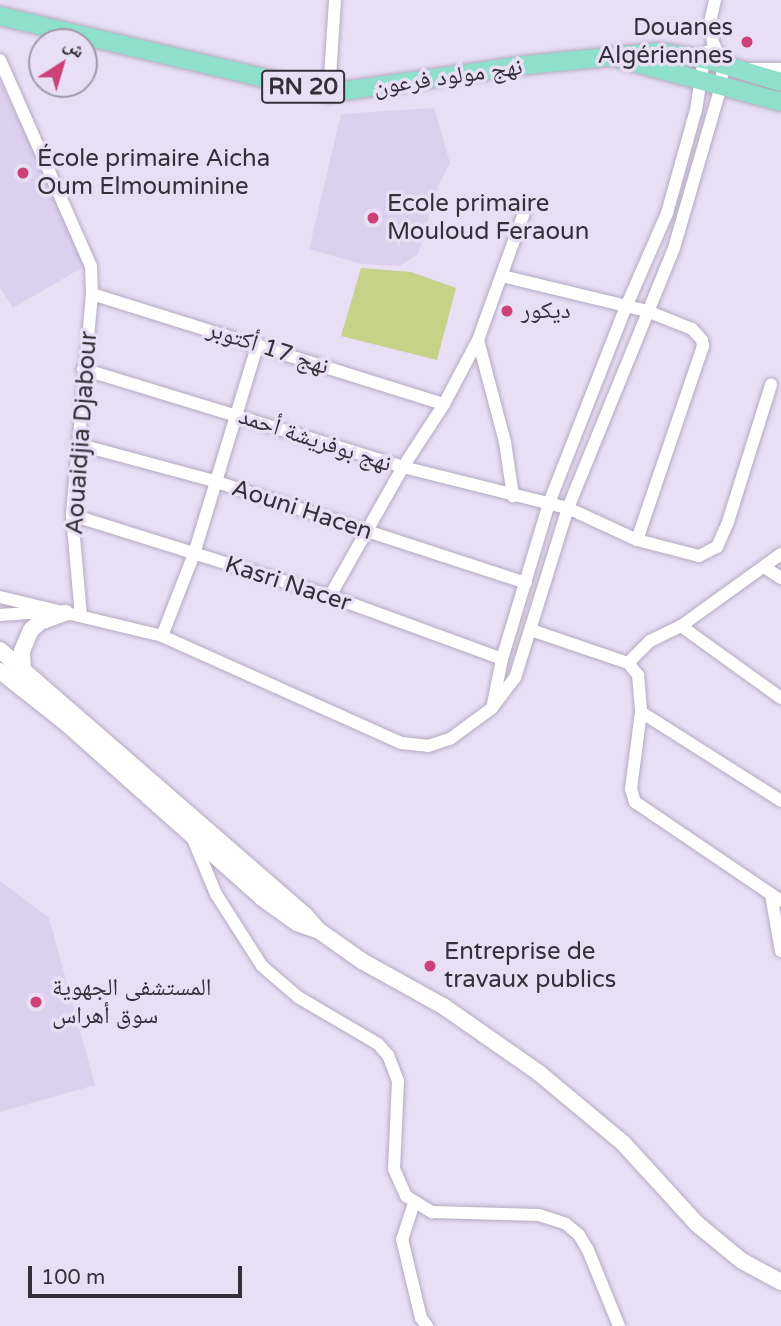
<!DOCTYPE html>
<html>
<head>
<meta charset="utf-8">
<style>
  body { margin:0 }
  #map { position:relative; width:781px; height:1326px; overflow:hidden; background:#e8dff5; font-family:"Varela Round","Noto Naskh Arabic",sans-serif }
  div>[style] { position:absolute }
  .built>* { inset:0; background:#dcd0ee }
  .green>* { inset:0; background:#c5d287 }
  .roads { filter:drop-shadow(0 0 2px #b3aac0) drop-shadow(0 0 2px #b3aac0) }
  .street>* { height:12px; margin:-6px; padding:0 6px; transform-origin:6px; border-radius:6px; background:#fff }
  .secondary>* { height:16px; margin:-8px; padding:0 8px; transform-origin:8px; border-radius:8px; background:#fff }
  .primary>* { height:18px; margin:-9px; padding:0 9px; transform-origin:9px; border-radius:9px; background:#8ee0cd }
  .dots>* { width:19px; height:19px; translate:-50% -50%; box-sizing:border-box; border:4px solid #e8dff5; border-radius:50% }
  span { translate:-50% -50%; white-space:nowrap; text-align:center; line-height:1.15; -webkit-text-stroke:7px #e8dff5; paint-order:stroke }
  .shield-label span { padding:2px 5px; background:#e8dff5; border:2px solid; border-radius:5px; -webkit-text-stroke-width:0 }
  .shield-label { font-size:23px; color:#343039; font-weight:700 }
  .poi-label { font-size:24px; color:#343039 }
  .right { translate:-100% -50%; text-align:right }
  .left { translate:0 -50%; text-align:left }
  .street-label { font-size:24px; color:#343039 }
  .north { position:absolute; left:28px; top:28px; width:70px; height:70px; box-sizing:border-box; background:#e8dff5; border:2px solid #a099aa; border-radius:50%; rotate:37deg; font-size:19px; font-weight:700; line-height:28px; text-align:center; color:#343039 }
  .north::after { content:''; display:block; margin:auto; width:24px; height:32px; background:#cc4178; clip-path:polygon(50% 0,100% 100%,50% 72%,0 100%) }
  .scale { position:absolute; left:28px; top:1266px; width:214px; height:32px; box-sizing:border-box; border:4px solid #343039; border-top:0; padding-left:9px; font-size:21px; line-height:24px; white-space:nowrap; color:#343039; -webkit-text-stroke:5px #e8dff5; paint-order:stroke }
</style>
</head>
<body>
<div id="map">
  <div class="built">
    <div style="clip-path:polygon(0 82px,90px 263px,13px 308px,0 288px)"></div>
    <div style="clip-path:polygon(434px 108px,450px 163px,438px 186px,418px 254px,400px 266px,361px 264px,309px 249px,341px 114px)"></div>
    <div style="clip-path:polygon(0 881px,49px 918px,95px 1085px,0 1112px)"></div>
  </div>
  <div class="green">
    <div style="clip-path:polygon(361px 268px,411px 272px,456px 288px,437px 360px,341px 336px)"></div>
  </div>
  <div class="roads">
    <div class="street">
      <div style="left:0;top:60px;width:225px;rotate:66.2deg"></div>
      <div style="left:91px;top:266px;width:28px;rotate:88deg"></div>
      <div style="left:92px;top:294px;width:222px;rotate:95.2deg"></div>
      <div style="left:72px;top:515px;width:100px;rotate:84.9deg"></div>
      <div style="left:750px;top:69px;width:31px"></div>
      <div style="left:329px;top:93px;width:93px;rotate:-86.3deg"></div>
      <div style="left:92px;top:294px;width:369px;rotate:17.4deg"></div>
      <div style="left:478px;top:340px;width:106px;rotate:75.2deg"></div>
      <div style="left:505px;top:442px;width:55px;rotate:81.6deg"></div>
      <div style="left:83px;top:369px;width:335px;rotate:17deg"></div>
      <div style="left:403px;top:467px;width:170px;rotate:14deg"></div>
      <div style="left:568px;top:508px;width:76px;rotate:24.9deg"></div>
      <div style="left:637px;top:540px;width:205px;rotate:-71.2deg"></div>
      <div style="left:703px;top:346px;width:6px;rotate:-99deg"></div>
      <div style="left:702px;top:340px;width:15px;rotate:-132deg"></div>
      <div style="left:692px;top:329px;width:48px;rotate:-158.2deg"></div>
      <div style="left:647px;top:311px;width:149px;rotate:-166.4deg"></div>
      <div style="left:77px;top:444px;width:142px;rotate:15.1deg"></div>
      <div style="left:214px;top:481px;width:328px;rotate:18.1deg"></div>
      <div style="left:72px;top:515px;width:270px;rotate:17.4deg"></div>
      <div style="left:330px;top:596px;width:183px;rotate:20.1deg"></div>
      <div style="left:637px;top:540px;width:64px;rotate:14.5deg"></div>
      <div style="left:699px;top:556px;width:20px;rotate:-27deg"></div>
      <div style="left:717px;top:547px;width:27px;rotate:-66deg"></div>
      <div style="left:728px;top:522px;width:144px;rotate:-72.6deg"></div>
      <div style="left:764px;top:567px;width:20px;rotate:33deg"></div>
      <div style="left:330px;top:596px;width:148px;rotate:-60.5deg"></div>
      <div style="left:403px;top:467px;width:75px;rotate:-56.9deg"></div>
      <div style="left:444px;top:404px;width:72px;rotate:-62deg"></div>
      <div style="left:478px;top:340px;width:135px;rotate:-70.1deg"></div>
      <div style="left:0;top:597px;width:167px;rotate:13.5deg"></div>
      <div style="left:162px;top:636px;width:262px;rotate:24.1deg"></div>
      <div style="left:401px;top:743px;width:27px;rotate:6deg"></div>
      <div style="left:428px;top:746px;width:23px;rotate:-18deg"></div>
      <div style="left:450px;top:739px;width:52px;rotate:-36.4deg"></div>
      <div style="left:492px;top:708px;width:38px;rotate:-53deg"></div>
      <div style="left:515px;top:678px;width:178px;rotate:-72.7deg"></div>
      <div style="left:568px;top:508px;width:281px;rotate:-67.8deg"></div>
      <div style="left:674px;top:248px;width:169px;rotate:-73.8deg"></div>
      <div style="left:721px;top:86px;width:22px;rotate:-85deg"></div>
      <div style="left:723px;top:64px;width:23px;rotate:-115deg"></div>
      <div style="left:713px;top:43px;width:21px;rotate:-98deg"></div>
      <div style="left:710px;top:22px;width:23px;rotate:-77deg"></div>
      <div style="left:0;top:615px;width:42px;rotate:-4.1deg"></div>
      <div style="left:681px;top:626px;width:123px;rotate:35.8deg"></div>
      <div style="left:531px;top:630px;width:102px;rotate:18.8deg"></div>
      <div style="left:628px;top:663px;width:31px;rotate:-45deg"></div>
      <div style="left:650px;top:641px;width:34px;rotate:-26deg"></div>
      <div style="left:681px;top:626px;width:123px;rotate:-35.8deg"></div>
      <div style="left:162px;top:636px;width:88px;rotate:-68.7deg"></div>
      <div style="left:194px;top:554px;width:220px;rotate:-73.1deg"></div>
      <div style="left:628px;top:663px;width:16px;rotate:50deg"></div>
      <div style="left:638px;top:675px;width:37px;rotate:85deg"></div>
      <div style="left:641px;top:712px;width:78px;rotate:97.4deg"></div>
      <div style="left:631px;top:789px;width:14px;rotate:73deg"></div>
      <div style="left:635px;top:802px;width:176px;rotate:34.1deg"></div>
      <div style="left:493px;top:704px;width:46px;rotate:-78.7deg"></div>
      <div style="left:502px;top:659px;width:163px;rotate:-73.2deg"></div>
      <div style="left:549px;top:503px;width:211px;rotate:-68.6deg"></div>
      <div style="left:626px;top:307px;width:103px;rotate:-66.4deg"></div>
      <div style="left:667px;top:213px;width:107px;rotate:-74.3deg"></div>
      <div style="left:696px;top:110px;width:52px;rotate:-81.1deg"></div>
      <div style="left:704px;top:59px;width:8px;rotate:-67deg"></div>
      <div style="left:641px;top:712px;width:166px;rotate:32.4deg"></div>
      <div style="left:193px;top:839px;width:60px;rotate:67.3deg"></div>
      <div style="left:216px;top:894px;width:85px;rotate:57.4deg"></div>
      <div style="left:262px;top:966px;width:48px;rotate:40.7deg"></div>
      <div style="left:298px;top:997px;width:93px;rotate:30.4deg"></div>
      <div style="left:378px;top:1044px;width:15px;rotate:48deg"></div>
      <div style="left:388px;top:1055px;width:28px;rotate:69deg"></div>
      <div style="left:398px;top:1081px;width:88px;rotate:92.6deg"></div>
      <div style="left:394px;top:1169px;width:30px;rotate:66deg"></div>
      <div style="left:406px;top:1196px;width:31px;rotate:32deg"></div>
      <div style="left:432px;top:1212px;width:107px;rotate:1.6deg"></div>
      <div style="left:539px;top:1215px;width:28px;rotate:18deg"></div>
      <div style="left:566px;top:1224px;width:17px;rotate:40deg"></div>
      <div style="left:579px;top:1235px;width:17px;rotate:59deg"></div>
      <div style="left:588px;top:1250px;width:82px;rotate:67.8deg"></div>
      <div style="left:771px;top:895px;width:57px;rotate:79.9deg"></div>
      <div style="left:414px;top:1203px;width:38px;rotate:108deg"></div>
      <div style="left:402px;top:1239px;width:81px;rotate:76.5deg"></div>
      <div style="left:421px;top:1318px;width:10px;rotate:53deg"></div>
    </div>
    <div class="secondary">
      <div style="left:0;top:650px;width:404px;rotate:41deg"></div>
      <div style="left:305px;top:915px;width:20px;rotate:49deg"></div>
      <div style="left:318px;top:930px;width:54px;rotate:35.2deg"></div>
      <div style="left:362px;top:961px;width:93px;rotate:29.1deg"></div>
      <div style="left:443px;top:1006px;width:117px;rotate:34.9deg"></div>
      <div style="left:539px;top:1073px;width:109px;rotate:39.8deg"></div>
      <div style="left:623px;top:1143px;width:110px;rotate:47.6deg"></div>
      <div style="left:697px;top:1224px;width:58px;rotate:39.4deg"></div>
      <div style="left:742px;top:1261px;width:44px;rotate:28.3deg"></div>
      <div style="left:0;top:671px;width:85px;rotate:38.3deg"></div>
      <div style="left:67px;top:724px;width:261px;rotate:41.7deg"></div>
      <div style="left:262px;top:898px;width:43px;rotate:35.5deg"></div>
      <div style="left:297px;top:923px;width:20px;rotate:20deg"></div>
      <div style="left:23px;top:671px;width:20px;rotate:-93deg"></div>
      <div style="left:22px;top:651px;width:23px;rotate:-67deg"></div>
      <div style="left:31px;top:630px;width:12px;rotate:-42deg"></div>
      <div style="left:40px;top:622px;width:27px;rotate:-20deg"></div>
    </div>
    <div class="primary">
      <div style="left:0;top:16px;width:338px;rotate:13.2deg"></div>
      <div style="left:329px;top:93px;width:199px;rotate:-8.1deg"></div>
      <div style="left:526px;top:65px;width:133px;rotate:-5.6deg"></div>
      <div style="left:658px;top:52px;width:47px;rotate:8.7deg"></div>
      <div style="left:704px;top:59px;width:80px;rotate:16.6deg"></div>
      <div style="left:621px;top:59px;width:166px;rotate:15deg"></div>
    </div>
  </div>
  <div class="dots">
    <div style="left:747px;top:42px;background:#cc4178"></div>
    <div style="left:23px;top:173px;background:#cc4178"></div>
    <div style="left:373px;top:218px;background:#cc4178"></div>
    <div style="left:507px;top:311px;background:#cc4178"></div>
    <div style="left:430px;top:966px;background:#cc4178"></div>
    <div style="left:36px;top:1002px;background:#cc4178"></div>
  </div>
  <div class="shield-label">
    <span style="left:303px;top:87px">RN 20</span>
  </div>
  <div class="poi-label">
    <span class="right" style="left:733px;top:42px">Douanes<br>Algériennes</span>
    <span class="left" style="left:37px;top:173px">École primaire Aicha<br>Oum Elmouminine</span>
    <span class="left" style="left:387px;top:218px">Ecole primaire<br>Mouloud Feraoun</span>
    <span class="left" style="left:521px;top:311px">ديكور</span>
    <span class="left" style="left:444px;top:966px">Entreprise de<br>travaux publics</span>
    <span class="left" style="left:52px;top:1002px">المستشفى الجهوية<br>سوق أهراس</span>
  </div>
  <div class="street-label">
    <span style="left:448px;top:77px;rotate:-8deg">نهج مولود فرعون</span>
    <span style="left:268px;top:348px;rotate:18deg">نهج 17 أكتوبر</span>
    <span style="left:82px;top:433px;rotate:-86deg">Aouaidjia Djabour</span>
    <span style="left:315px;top:440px;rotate:18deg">نهج بوفريشة أحمد</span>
    <span style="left:302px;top:510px;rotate:18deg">Aouni Hacen</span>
    <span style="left:288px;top:584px;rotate:18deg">Kasri Nacer</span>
  </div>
  <div class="north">ش</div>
  <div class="scale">100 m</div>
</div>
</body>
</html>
